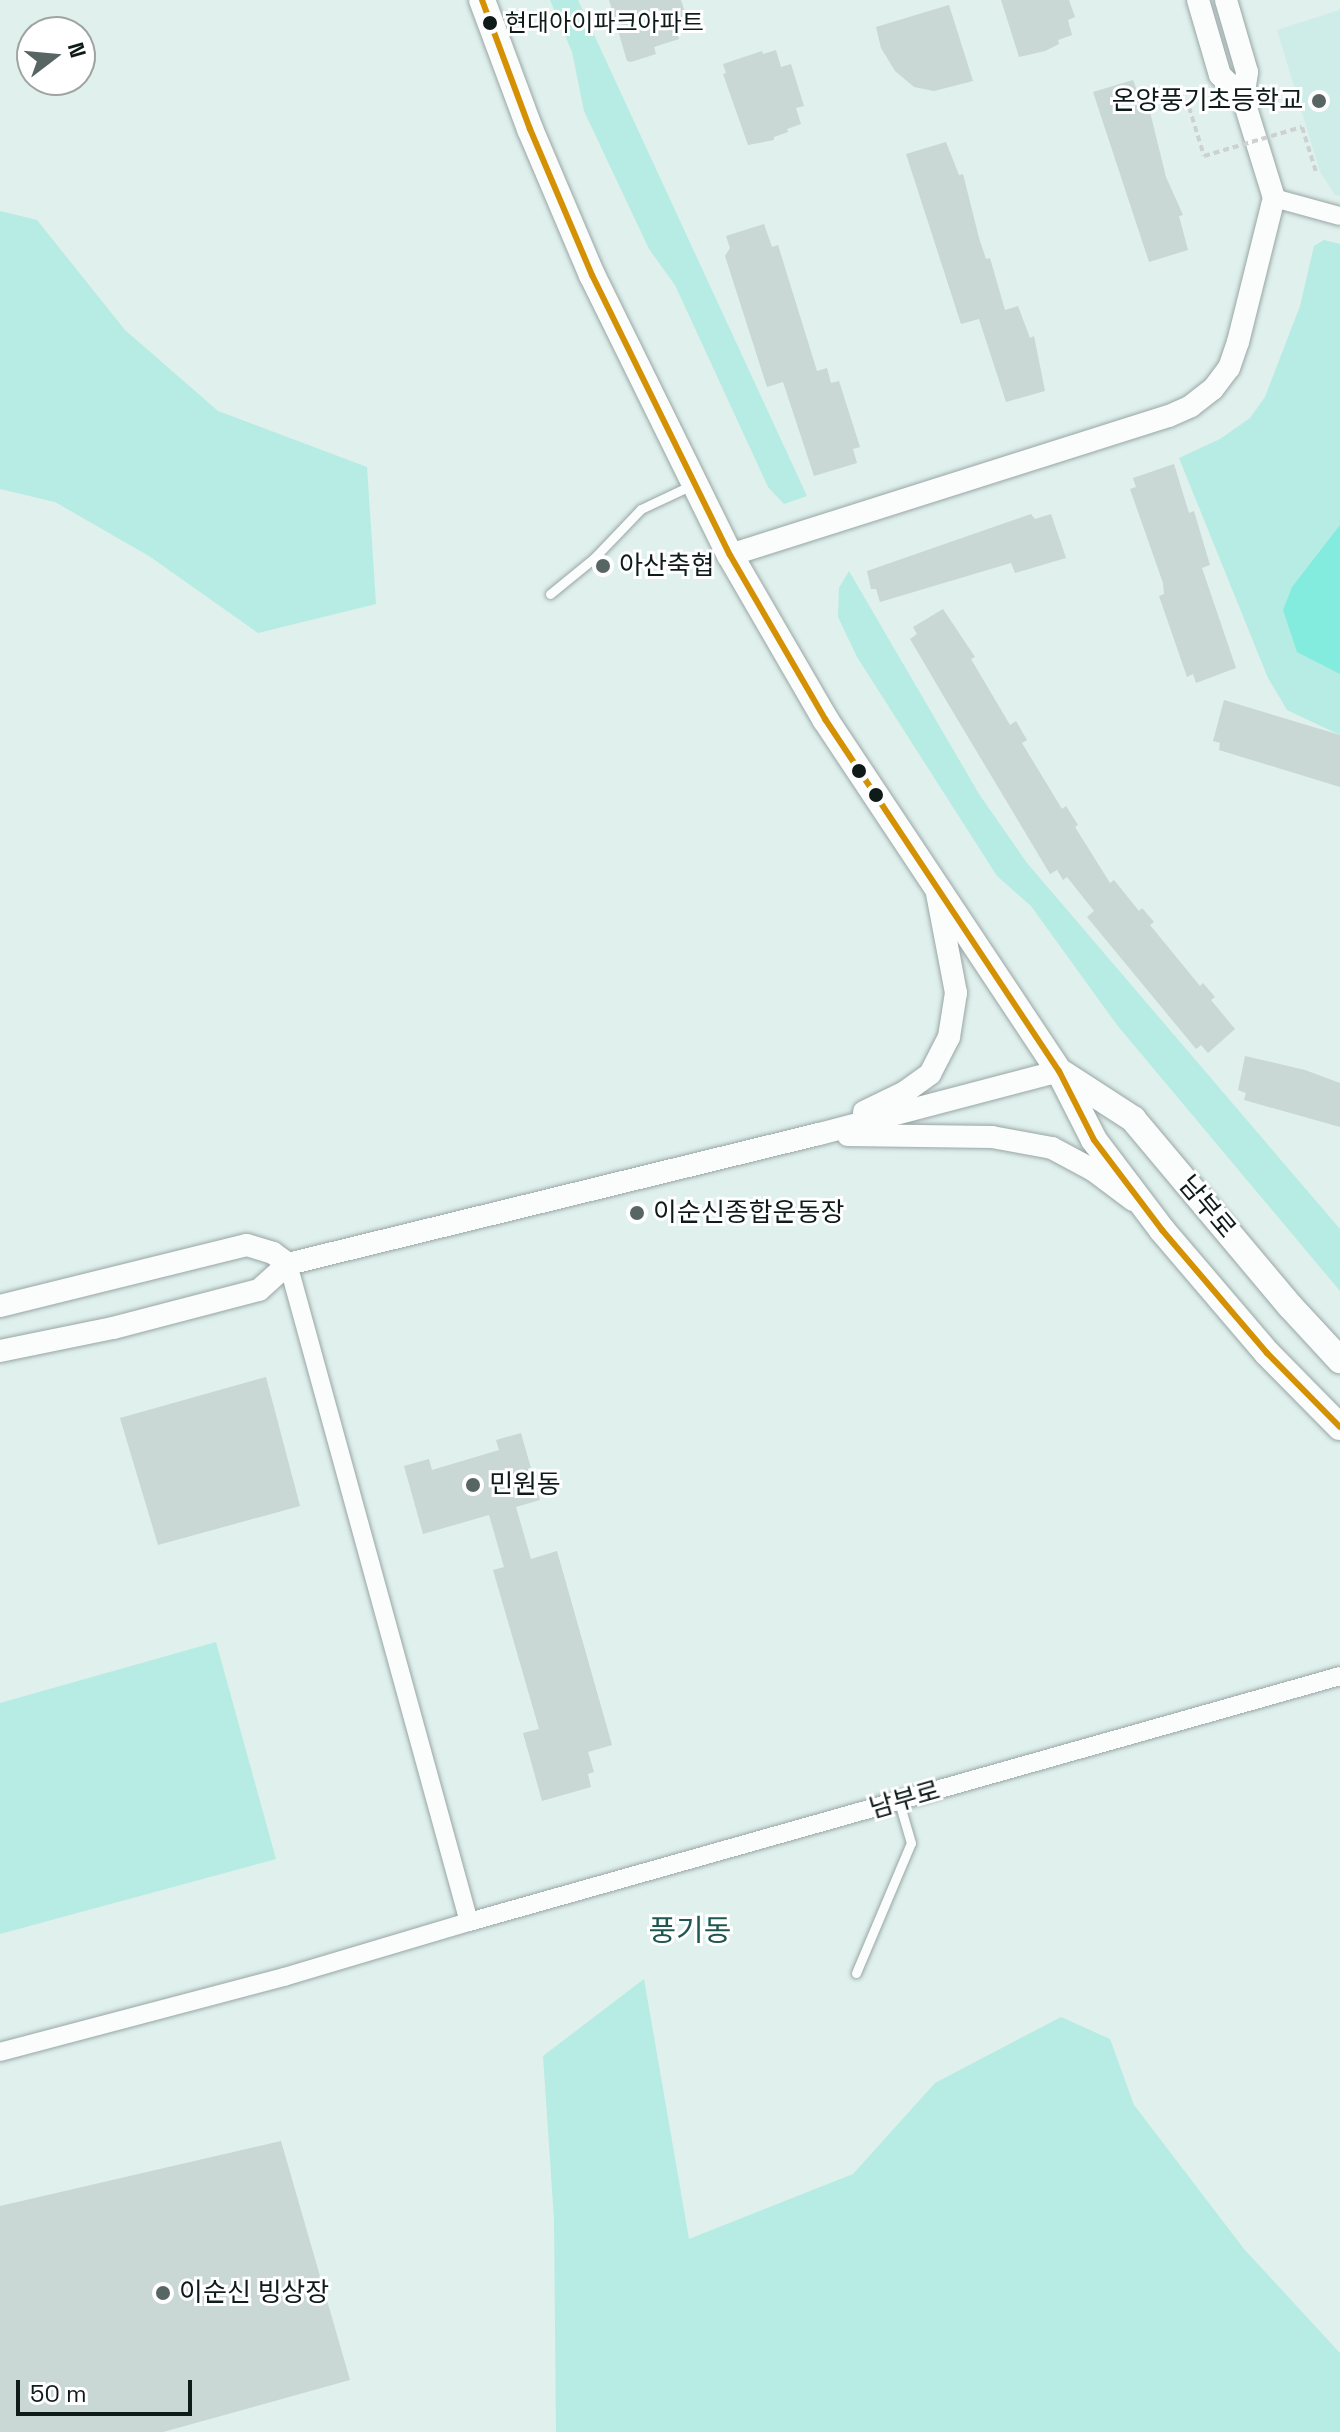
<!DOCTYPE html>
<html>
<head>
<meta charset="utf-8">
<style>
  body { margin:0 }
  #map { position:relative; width:1340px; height:2432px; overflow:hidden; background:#dff0ed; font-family:"Space Grotesk","Noto Sans KR",sans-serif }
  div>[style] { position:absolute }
  .built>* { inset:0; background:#cfede8 }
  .green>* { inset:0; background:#b6ece3 }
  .water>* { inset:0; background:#83ecde }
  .building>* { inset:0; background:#c9d7d5 }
  .path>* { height:4px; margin-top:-2px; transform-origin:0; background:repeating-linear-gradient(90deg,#cdd2d1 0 6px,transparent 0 10px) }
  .roads { filter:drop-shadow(0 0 2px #99a6a4) drop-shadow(0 0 2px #99a6a4) }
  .service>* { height:9px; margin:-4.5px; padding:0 4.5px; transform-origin:4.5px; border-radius:4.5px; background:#fafdfc }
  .minor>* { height:18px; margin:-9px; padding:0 9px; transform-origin:9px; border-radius:9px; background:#fafdfc }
  .tertiary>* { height:22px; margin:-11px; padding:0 11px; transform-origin:11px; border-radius:11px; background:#fafdfc }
  .secondary>* { height:26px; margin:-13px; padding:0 13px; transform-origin:13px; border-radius:13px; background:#fafdfc }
  .path-bridge>* { height:4px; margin-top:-2px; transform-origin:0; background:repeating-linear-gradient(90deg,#cdd2d1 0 6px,transparent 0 10px) }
  .bus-1>* { height:6px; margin:-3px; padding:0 3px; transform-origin:3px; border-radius:3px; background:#d49104 }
  .dots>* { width:22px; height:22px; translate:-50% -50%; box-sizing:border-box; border:4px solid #fff; border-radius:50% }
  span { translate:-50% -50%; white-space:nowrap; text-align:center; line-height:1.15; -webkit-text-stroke:6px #fff; paint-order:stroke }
  .bus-label { font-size:24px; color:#0f1b19 }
  .left { translate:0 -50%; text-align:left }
  .poi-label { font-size:26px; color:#0f1b19 }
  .right { translate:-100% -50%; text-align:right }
  .street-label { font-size:26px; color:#0f1b19 }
  .quarter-label { font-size:30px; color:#1e5750 }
  .north { position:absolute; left:16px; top:16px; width:80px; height:80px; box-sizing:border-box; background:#fff; border:2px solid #9fa4a3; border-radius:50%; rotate:74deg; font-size:22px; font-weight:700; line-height:32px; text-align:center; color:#0f1b19 }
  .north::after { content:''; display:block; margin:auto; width:28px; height:36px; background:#586663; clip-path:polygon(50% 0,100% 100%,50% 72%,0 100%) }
  .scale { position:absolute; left:16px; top:2380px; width:176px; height:36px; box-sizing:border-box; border:4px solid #0f1b19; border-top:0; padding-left:10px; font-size:24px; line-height:28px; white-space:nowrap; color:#0f1b19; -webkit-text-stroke:6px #fff; paint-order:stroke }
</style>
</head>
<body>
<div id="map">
  <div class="built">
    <div style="clip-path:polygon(1340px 7px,1340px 196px,1335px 195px,1320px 172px,1277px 30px,1339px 10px)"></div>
  </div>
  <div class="green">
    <div style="clip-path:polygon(550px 0,578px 0,807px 496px,784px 504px,768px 487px,675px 285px,649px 249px,584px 111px,572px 52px)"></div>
    <div style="clip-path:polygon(0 211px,37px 220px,125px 330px,218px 411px,367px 467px,376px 604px,258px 633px,149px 556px,55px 502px,0 489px)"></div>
    <div style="clip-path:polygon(1324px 240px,1340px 244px,1340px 735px,1287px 710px,1268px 678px,1179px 458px,1220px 439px,1250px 418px,1265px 397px,1300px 306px,1314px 246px)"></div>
    <div style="clip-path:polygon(849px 571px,979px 794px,1027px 863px,1340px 1229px,1340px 1291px,1117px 1025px,1031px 906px,997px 876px,857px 657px,838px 617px,839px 588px)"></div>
    <div style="clip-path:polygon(216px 1642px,276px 1859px,0 1934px,0 1703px)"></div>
    <div style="clip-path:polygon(644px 1979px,689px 2239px,853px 2174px,935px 2083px,1061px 2017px,1110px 2039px,1134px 2105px,1244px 2249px,1340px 2353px,1340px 2432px,556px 2432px,554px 2219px,543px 2056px)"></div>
  </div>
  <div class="water">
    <div style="clip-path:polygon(1340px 525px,1340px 674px,1297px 652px,1283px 610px,1292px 587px)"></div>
  </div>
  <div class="building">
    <div style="clip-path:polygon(609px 0,681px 0,690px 28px,677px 33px,679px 39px,654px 47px,656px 54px,631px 62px,627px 61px)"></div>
    <div style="clip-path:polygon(1001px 0,1069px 0,1075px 17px,1068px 20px,1072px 35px,1058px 40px,1059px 44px,1045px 51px,1019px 57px)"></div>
    <div style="clip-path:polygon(949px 5px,973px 81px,934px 91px,914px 87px,895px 71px,881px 48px,876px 27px)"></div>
    <div style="clip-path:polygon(776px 50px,781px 67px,791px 64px,804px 106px,796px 108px,801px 124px,787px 129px,788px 132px,774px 137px,774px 140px,748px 145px,723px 74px,726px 73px,723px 64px,762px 51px,763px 54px)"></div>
    <div style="clip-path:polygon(1133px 80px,1146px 114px,1150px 112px,1166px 177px,1183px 215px,1179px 216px,1188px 250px,1149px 262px,1093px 92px)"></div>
    <div style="clip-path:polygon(946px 142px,959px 175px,963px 174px,979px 238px,986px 259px,990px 258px,1005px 310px,1018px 306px,1030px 338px,1034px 336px,1045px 391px,1006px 402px,979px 319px,961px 324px,906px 154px)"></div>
    <div style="clip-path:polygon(764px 224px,772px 247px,778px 245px,817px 371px,827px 368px,831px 383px,839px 381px,860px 447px,853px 449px,857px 463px,814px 476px,783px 382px,767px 387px,725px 256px,730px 248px,726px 236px)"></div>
    <div style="clip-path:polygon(1174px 464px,1189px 513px,1194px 511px,1210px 565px,1202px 568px,1236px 668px,1196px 683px,1193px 674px,1187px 677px,1159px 596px,1164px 594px,1163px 583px,1130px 489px,1136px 487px,1133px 478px)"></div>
    <div style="clip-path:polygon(1031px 514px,1035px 519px,1051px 514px,1066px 558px,1015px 573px,1011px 563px,880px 602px,876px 589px,871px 589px,867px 571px)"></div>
    <div style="clip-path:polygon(943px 609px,975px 657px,971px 659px,1010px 725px,1016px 721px,1027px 740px,1022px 743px,1062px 809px,1066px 806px,1078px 825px,1075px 827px,1110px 883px,1114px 880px,1139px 911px,1142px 908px,1154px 922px,1150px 925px,1200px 986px,1203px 983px,1215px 997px,1211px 1000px,1235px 1029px,1208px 1053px,1201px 1045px,1196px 1049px,1087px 917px,1094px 911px,1067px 877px,1063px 880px,1057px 870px,1050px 874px,950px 707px,910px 639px,917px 634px,913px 627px)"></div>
    <div style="clip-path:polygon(1224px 700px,1340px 735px,1340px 787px,1219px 750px,1220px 743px,1213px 741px)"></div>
    <div style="clip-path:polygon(1245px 1056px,1305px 1070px,1340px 1083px,1340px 1127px,1244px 1100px,1246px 1093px,1238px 1090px)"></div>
    <div style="clip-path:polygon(266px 1377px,300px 1506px,158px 1545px,120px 1418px)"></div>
    <div style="clip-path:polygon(521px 1433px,540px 1500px,516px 1507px,531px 1559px,557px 1551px,612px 1745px,588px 1752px,594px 1772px,588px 1774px,591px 1787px,542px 1801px,523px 1733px,539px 1729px,493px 1570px,504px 1567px,489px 1515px,423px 1534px,404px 1466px,429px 1459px,432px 1470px,499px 1450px,496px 1440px)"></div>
    <div style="clip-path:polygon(281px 2141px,350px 2380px,163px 2432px,0 2432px,0 2206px)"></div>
  </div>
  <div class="path">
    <div style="left:1189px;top:107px;width:51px;rotate:73deg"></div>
    <div style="left:1302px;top:127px;width:47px;rotate:72.7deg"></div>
  </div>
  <div class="roads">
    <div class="service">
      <div style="left:550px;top:594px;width:57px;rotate:-39.3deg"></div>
      <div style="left:594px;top:558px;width:68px;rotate:-46.2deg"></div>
      <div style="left:641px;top:509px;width:56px;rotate:-25.2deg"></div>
      <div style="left:856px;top:1973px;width:141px;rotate:-67.1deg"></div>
      <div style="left:911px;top:1843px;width:43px;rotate:-106.3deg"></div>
    </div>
    <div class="minor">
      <div style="left:1274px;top:198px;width:68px;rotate:15.3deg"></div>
      <div style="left:469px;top:1922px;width:905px;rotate:-15.77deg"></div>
      <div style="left:0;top:2052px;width:294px;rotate:-14.8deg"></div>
      <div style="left:284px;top:1977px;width:193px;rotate:-16.6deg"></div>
      <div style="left:469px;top:1922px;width:682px;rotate:-105.38deg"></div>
    </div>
    <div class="tertiary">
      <div style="left:1198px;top:0;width:78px;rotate:73.7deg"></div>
      <div style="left:1220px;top:75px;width:33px;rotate:45deg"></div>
      <div style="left:730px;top:555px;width:460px;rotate:-17.6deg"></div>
      <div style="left:1169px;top:416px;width:24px;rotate:-24deg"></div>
      <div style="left:1191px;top:406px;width:28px;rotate:-38deg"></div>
      <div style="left:1213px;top:389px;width:26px;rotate:-53deg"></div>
      <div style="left:1229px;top:368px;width:28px;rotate:-71deg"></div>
      <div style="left:1238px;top:342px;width:148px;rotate:-76deg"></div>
      <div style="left:1274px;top:198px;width:105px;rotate:-107.2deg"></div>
      <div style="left:1243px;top:98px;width:26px;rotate:-81deg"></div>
      <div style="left:1247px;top:72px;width:75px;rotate:-106.3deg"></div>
      <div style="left:864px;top:1112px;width:46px;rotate:-26deg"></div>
      <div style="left:905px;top:1092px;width:31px;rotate:-36deg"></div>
      <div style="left:930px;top:1074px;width:42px;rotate:-62.8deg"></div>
      <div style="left:949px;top:1037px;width:45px;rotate:-81deg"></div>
      <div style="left:956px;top:993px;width:107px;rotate:-100.8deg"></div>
      <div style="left:848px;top:1135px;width:144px;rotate:0.8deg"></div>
      <div style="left:992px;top:1137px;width:61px;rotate:10.4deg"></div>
      <div style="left:1052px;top:1148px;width:47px;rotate:28.2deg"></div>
      <div style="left:1093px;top:1170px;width:50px;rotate:36.9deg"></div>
      <div style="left:0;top:1306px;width:254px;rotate:-13.9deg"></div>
      <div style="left:247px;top:1245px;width:27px;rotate:17deg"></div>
      <div style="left:273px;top:1253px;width:19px;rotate:36deg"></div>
      <div style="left:0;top:1351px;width:115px;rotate:-11.5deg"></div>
      <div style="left:113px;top:1328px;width:151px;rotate:-14.6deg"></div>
      <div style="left:259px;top:1290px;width:39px;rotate:-42deg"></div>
      <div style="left:288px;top:1264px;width:547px;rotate:-13.76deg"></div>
      <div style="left:819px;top:1134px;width:248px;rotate:-14.7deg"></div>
    </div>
    <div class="secondary">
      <div style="left:482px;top:0;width:138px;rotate:69.6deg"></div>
      <div style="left:530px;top:129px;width:159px;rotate:67deg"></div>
      <div style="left:592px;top:275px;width:312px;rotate:63.8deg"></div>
      <div style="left:730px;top:555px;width:190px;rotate:59.9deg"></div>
      <div style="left:825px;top:719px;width:423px;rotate:56.4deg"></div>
      <div style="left:1059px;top:1071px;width:77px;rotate:63.1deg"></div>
      <div style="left:1094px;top:1140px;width:113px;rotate:52.9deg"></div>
      <div style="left:1162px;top:1230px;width:162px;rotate:49.5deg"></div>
      <div style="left:1267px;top:1353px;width:104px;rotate:45.4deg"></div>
      <div style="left:1062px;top:1073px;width:85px;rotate:32.9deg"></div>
      <div style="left:1133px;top:1119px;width:244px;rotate:50deg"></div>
      <div style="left:1290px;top:1306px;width:74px;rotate:47.2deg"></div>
    </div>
  </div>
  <div class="path-bridge">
    <div style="left:1204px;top:156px;width:102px;rotate:-16.5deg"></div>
  </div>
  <div class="bus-1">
    <div style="left:482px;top:0;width:138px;rotate:69.6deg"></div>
    <div style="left:530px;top:129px;width:159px;rotate:67deg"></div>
    <div style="left:592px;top:275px;width:312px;rotate:63.8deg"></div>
    <div style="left:730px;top:555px;width:190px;rotate:59.9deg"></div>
    <div style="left:825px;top:719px;width:423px;rotate:56.4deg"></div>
    <div style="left:1059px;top:1071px;width:77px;rotate:63.1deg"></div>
    <div style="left:1094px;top:1140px;width:113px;rotate:52.9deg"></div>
    <div style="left:1162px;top:1230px;width:162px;rotate:49.5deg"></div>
    <div style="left:1267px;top:1353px;width:104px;rotate:45.4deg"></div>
  </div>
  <div class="dots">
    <div style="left:490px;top:23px;background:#0f1b19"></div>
    <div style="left:1319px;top:101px;background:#586663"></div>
    <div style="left:603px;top:566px;background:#586663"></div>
    <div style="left:859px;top:771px;background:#0f1b19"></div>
    <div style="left:876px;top:795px;background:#0f1b19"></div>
    <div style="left:637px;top:1213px;background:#586663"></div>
    <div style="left:473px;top:1485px;background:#586663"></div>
    <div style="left:163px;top:2293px;background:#586663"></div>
  </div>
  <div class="bus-label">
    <span class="left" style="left:505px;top:23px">현대아이파크아파트</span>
  </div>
  <div class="poi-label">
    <span class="right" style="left:1303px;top:101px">온양풍기초등학교</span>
    <span class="left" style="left:619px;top:566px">아산축협</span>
    <span class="left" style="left:653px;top:1213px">이순신종합운동장</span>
    <span class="left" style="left:489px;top:1485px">민원동</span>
    <span class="left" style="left:179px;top:2293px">이순신 빙상장</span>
  </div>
  <div class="street-label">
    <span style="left:1207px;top:1207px;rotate:50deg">남부로</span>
    <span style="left:905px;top:1800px;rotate:-16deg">남부로</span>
  </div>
  <div class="quarter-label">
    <span style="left:690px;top:1931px">풍기동</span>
  </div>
  <div class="north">N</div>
  <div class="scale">50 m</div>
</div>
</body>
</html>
